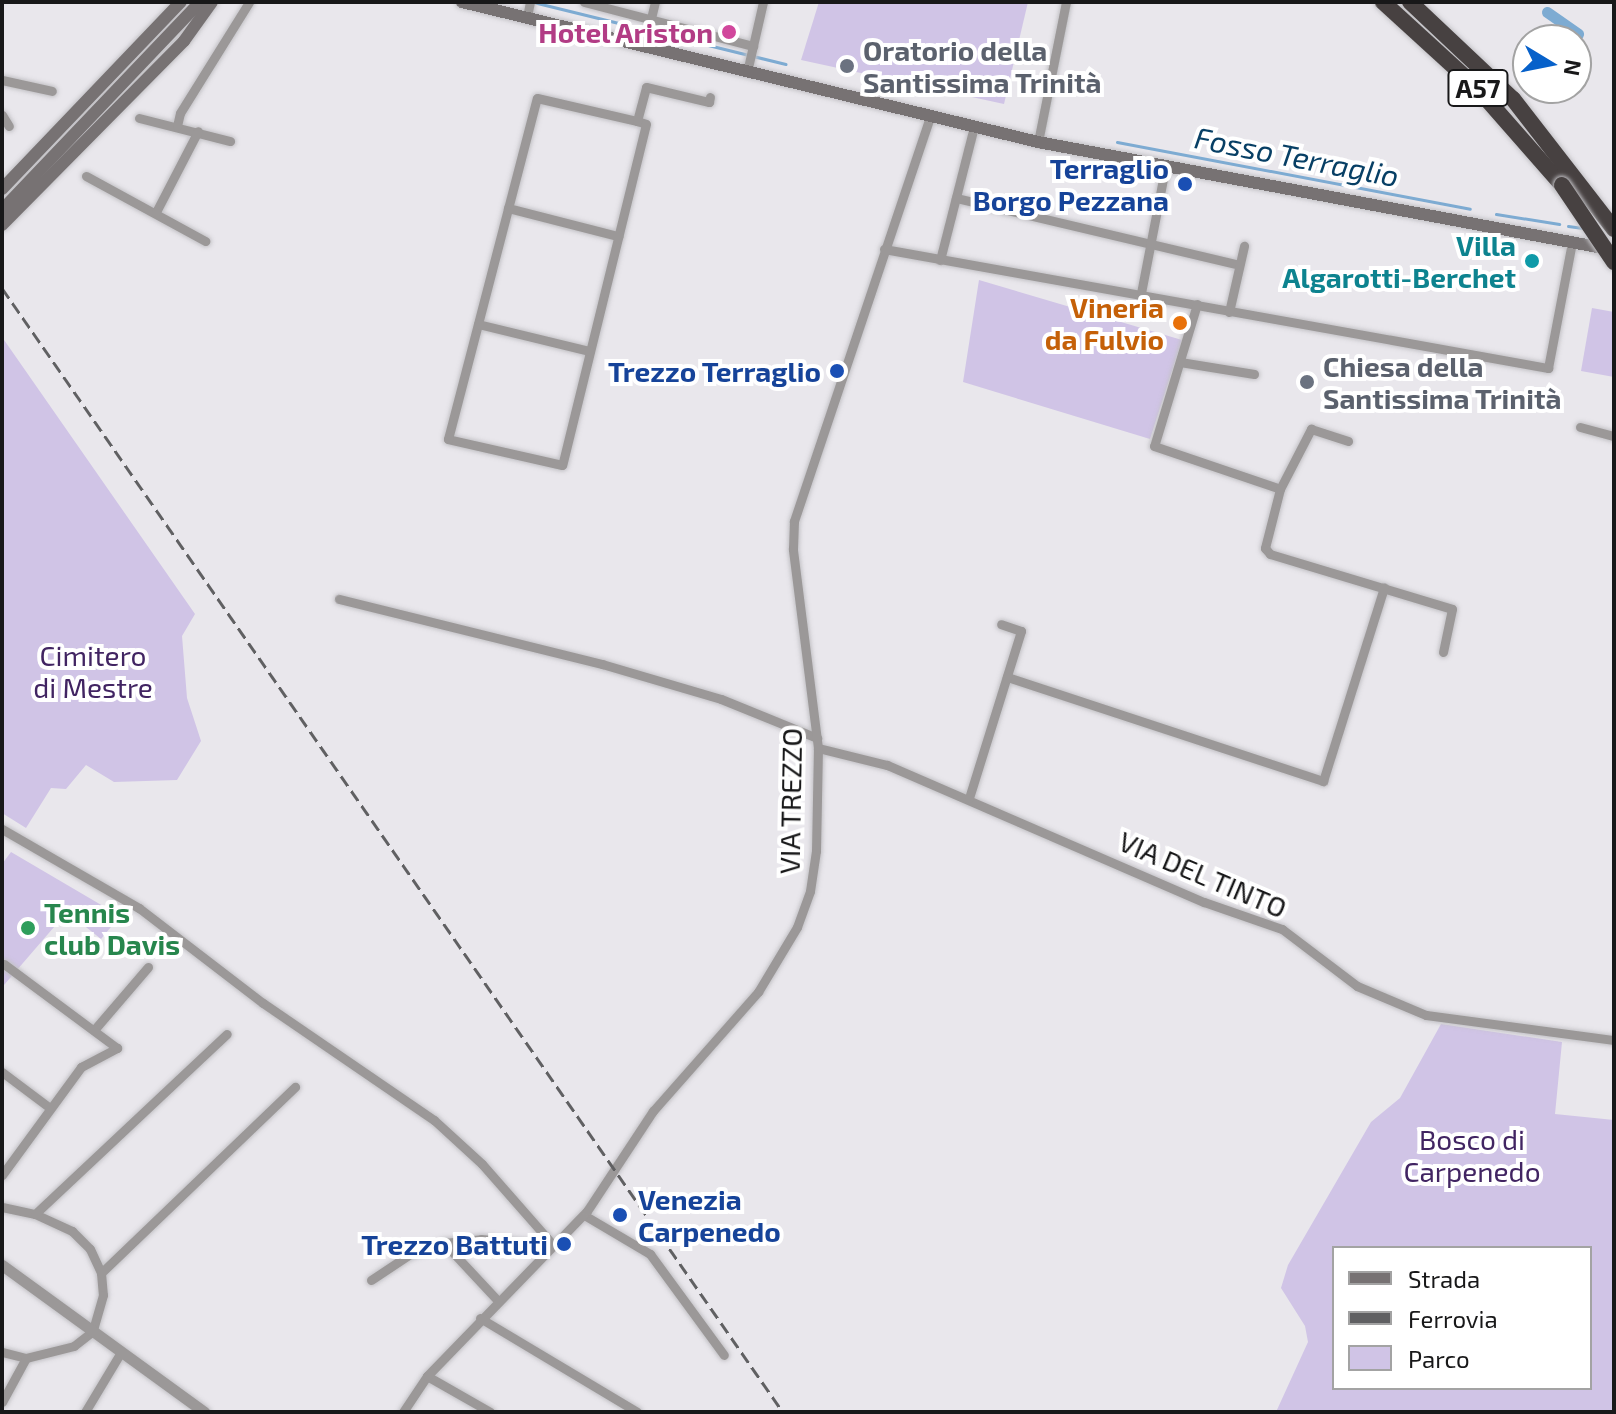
<!DOCTYPE html>
<html>
<head>
<meta charset="utf-8">
<style>
  body { margin:0 }
  #map { position:relative; width:1616px; height:1414px; overflow:hidden; background:#e9e7ec; font-family:"Exo 2",sans-serif }
  div>[style] { position:absolute }
  .green>* { inset:0; background:#d0c4e6 }
  .stream>* { height:3px; margin:-1.5px; padding:0 1.5px; transform-origin:1.5px; border-radius:1.5px; background:#7dabd2 }
  .canal>* { height:11px; margin:-5.5px; padding:0 5.5px; transform-origin:5.5px; border-radius:5.5px; background:#7dabd2 }
  .roads { filter:drop-shadow(0 0 2px #c3c2c6) drop-shadow(0 0 2px #c3c2c6) }
  .minor>* { height:9px; margin:-4.5px; padding:0 4.5px; transform-origin:4.5px; border-radius:4.5px; background:#9b9898 }
  .tertiary>* { height:11px; margin:-5.5px; padding:0 5.5px; transform-origin:5.5px; border-radius:5.5px; background:#9b9898 }
  .secondary>* { height:12px; margin:-6px; padding:0 6px; transform-origin:6px; border-radius:6px; background:#777273 }
  .motorway>* { height:16px; margin:-8px; padding:0 8px; transform-origin:8px; border-radius:8px; background:#474141 }
  .rail>* { height:3px; margin-top:-1.5px; transform-origin:0; background:repeating-linear-gradient(90deg,#606062 0 12px,transparent 0 18px) }
  .bridges { filter:drop-shadow(0 0 2px #c3c2c6) drop-shadow(0 0 2px #c3c2c6) }
  .motorway-bridge>* { height:16px; margin:-8px; padding:0 8px; transform-origin:8px; border-radius:8px; background:#474141 }
  .dots>* { width:22px; height:22px; translate:-50% -50%; box-sizing:border-box; border:4px solid #fff; border-radius:50% }
  span { translate:-50% -50%; white-space:nowrap; text-align:center; line-height:1.15; -webkit-text-stroke:8px #fff; paint-order:stroke }
  .shield-label span { padding:2px 6px; background:#fff; border:2px solid; border-radius:6px; -webkit-text-stroke-width:0 }
  .shield-label { font-size:26px; color:#181819; font-weight:700 }
  .hotel-label { font-size:28px; color:#b23c85; font-weight:700 }
  .right { translate:-100% -50%; text-align:right }
  .worship-label { font-size:28px; color:#5b616d; font-weight:700 }
  .left { translate:0 -50%; text-align:left }
  .transit-label { font-size:28px; color:#164399; font-weight:700 }
  .culture-label { font-size:28px; color:#0d838f; font-weight:700 }
  .food-label { font-size:28px; color:#c56008; font-weight:700 }
  .park-label { font-size:28px; color:#412462 }
  .street-label { font-size:28px; color:#181819 }
  .leisure-label { font-size:28px; color:#27864d; font-weight:700 }
  .water-label { font-size:30px; color:#073f65; font-style:italic }
  .frame { position:absolute; inset:0; border:4px solid #181819; pointer-events:none }
  .legend { position:absolute; left:1332px; top:1246px; width:260px; height:144px; box-sizing:border-box; background:#fff; border:2px solid #a3a3a3; margin:0; padding:10px 14px; list-style:none; font-size:24px; color:#181819 }
  .legend li { display:flex; align-items:center; gap:16px; height:40px }
  .legend b { width:40px; border:2px solid #a3a3a3 }
  .north { position:absolute; left:1512px; top:24px; width:80px; height:80px; box-sizing:border-box; background:#fff; border:2px solid #a3a3a3; border-radius:50%; rotate:100deg; font-size:22px; font-weight:700; line-height:32px; text-align:center; color:#181819 }
  .north::after { content:''; display:block; margin:auto; width:28px; height:36px; background:#0761ca; clip-path:polygon(50% 0,100% 100%,50% 72%,0 100%) }
</style>
</head>
<body>
<div id="map">
  <div class="green">
    <div style="clip-path:polygon(819px 2px,1028px 2px,1004px 104px,801px 60px)"></div>
    <div style="clip-path:polygon(979px 280px,1182px 340px,1150px 439px,963px 382px)"></div>
    <div style="clip-path:polygon(1592px 308px,1614px 312px,1614px 377px,1581px 371px)"></div>
    <div style="clip-path:polygon(2px 337px,195px 614px,182px 636px,187px 698px,201px 741px,177px 780px,114px 782px,86px 765px,66px 789px,51px 788px,26px 828px,2px 813px)"></div>
    <div style="clip-path:polygon(11px 852px,120px 916px,101px 939px,67px 912px,4px 985px,2px 864px)"></div>
    <div style="clip-path:polygon(evenodd,1441px 1024px,1562px 1042px,1555px 1114px,1614px 1120px,1614px 1412px,1276px 1412px,1308px 1342px,1305px 1326px,1281px 1288px,1288px 1265px,1371px 1122px,1400px 1098px,1441px 1024px,1590px 1248px,1590px 1388px,1334px 1388px,1334px 1248px,1590px 1248px)"></div>
  </div>
  <div class="stream">
    <div style="left:533px;top:2px;width:260px;rotate:13.8deg"></div>
    <div style="left:1117px;top:142px;width:359px;rotate:10.7deg"></div>
    <div style="left:1496px;top:214px;width:64px;rotate:9deg"></div>
    <div style="left:1568px;top:226px;width:15px;rotate:8deg"></div>
  </div>
  <div class="canal">
    <div style="left:1547px;top:12px;width:38px;rotate:35deg"></div>
  </div>
  <div class="roads">
    <div class="minor">
      <div style="left:584px;top:2px;width:175px;rotate:14.6deg"></div>
      <div style="left:527px;top:17px;width:15px;rotate:-79deg"></div>
      <div style="left:644px;top:47px;width:46px;rotate:-76.3deg"></div>
      <div style="left:747px;top:72px;width:72px;rotate:-77.1deg"></div>
      <div style="left:2px;top:80px;width:51px;rotate:12.4deg"></div>
      <div style="left:2px;top:115px;width:13px;rotate:58deg"></div>
      <div style="left:139px;top:118px;width:94px;rotate:14.2deg"></div>
      <div style="left:637px;top:121px;width:9px;rotate:18deg"></div>
      <div style="left:646px;top:124px;width:351px;rotate:103.8deg"></div>
      <div style="left:562px;top:465px;width:117px;rotate:-167.2deg"></div>
      <div style="left:448px;top:439px;width:352px;rotate:-75.4deg"></div>
      <div style="left:537px;top:98px;width:103px;rotate:13deg"></div>
      <div style="left:637px;top:121px;width:35px;rotate:-75deg"></div>
      <div style="left:646px;top:87px;width:65px;rotate:13.4deg"></div>
      <div style="left:709px;top:102px;width:5px;rotate:-79deg"></div>
      <div style="left:177px;top:126px;width:13px;rotate:-77deg"></div>
      <div style="left:180px;top:113px;width:131px;rotate:-58.1deg"></div>
      <div style="left:1038px;top:142px;width:143px;rotate:-78.7deg"></div>
      <div style="left:86px;top:176px;width:136px;rotate:28.6deg"></div>
      <div style="left:956px;top:198px;width:291px;rotate:13.3deg"></div>
      <div style="left:508px;top:208px;width:114px;rotate:14.3deg"></div>
      <div style="left:156px;top:212px;width:91px;rotate:-62.6deg"></div>
      <div style="left:884px;top:249px;width:675px;rotate:10.16deg"></div>
      <div style="left:1548px;top:368px;width:128px;rotate:-79.2deg"></div>
      <div style="left:940px;top:260px;width:137px;rotate:-75.7deg"></div>
      <div style="left:1141px;top:293px;width:127px;rotate:-79.1deg"></div>
      <div style="left:1197px;top:304px;width:148px;rotate:106.8deg"></div>
      <div style="left:1154px;top:446px;width:133px;rotate:18.8deg"></div>
      <div style="left:1280px;top:489px;width:61px;rotate:104.3deg"></div>
      <div style="left:1265px;top:548px;width:8px;rotate:50deg"></div>
      <div style="left:1270px;top:554px;width:190px;rotate:16.8deg"></div>
      <div style="left:1452px;top:609px;width:44px;rotate:101.8deg"></div>
      <div style="left:1229px;top:312px;width:68px;rotate:-77.2deg"></div>
      <div style="left:478px;top:324px;width:115px;rotate:13.6deg"></div>
      <div style="left:1180px;top:362px;width:75px;rotate:9.2deg"></div>
      <div style="left:1580px;top:427px;width:35px;rotate:15deg"></div>
      <div style="left:1280px;top:489px;width:68px;rotate:-62.7deg"></div>
      <div style="left:1311px;top:429px;width:39px;rotate:18deg"></div>
      <div style="left:339px;top:599px;width:271px;rotate:13.9deg"></div>
      <div style="left:602px;top:664px;width:124px;rotate:16.4deg"></div>
      <div style="left:721px;top:699px;width:104px;rotate:22.1deg"></div>
      <div style="left:1007px;top:677px;width:333px;rotate:18.2deg"></div>
      <div style="left:1323px;top:781px;width:203px;rotate:-72.5deg"></div>
      <div style="left:818px;top:748px;width:71px;rotate:13.8deg"></div>
      <div style="left:887px;top:765px;width:345px;rotate:23.4deg"></div>
      <div style="left:1204px;top:902px;width:83px;rotate:19.1deg"></div>
      <div style="left:1282px;top:929px;width:94px;rotate:37.2deg"></div>
      <div style="left:1357px;top:986px;width:75px;rotate:22.8deg"></div>
      <div style="left:1426px;top:1015px;width:190px;rotate:7.6deg"></div>
      <div style="left:969px;top:798px;width:175px;rotate:-72.7deg"></div>
      <div style="left:1021px;top:631px;width:21px;rotate:-161deg"></div>
      <div style="left:2px;top:829px;width:158px;rotate:30deg"></div>
      <div style="left:139px;top:908px;width:156px;rotate:37.5deg"></div>
      <div style="left:263px;top:1003px;width:207px;rotate:34.4deg"></div>
      <div style="left:434px;top:1120px;width:65px;rotate:42.5deg"></div>
      <div style="left:482px;top:1164px;width:109px;rotate:48.7deg"></div>
      <div style="left:94px;top:1030px;width:83px;rotate:-49.4deg"></div>
      <div style="left:2px;top:1072px;width:60px;rotate:36.9deg"></div>
      <div style="left:2px;top:1175px;width:134px;rotate:-53.8deg"></div>
      <div style="left:81px;top:1067px;width:41px;rotate:-27.8deg"></div>
      <div style="left:117px;top:1048px;width:141px;rotate:-143.4deg"></div>
      <div style="left:2px;top:1207px;width:34px;rotate:12deg"></div>
      <div style="left:35px;top:1214px;width:41px;rotate:24.7deg"></div>
      <div style="left:72px;top:1231px;width:25px;rotate:45deg"></div>
      <div style="left:90px;top:1249px;width:26px;rotate:65deg"></div>
      <div style="left:101px;top:1273px;width:22px;rotate:85deg"></div>
      <div style="left:103px;top:1295px;width:37px;rotate:106deg"></div>
      <div style="left:93px;top:1331px;width:24px;rotate:142deg"></div>
      <div style="left:74px;top:1346px;width:49px;rotate:166deg"></div>
      <div style="left:26px;top:1358px;width:25px;rotate:-166deg"></div>
      <div style="left:35px;top:1214px;width:263px;rotate:-43.2deg"></div>
      <div style="left:584px;top:1215px;width:77px;rotate:30.6deg"></div>
      <div style="left:650px;top:1254px;width:125px;rotate:53.8deg"></div>
      <div style="left:444px;top:1243px;width:79px;rotate:47deg"></div>
      <div style="left:101px;top:1273px;width:269px;rotate:-43.8deg"></div>
      <div style="left:371px;top:1280px;width:47px;rotate:-33.7deg"></div>
      <div style="left:410px;top:1254px;width:36px;rotate:-18deg"></div>
      <div style="left:444px;top:1243px;width:37px;rotate:-6deg"></div>
      <div style="left:481px;top:1239px;width:73px;rotate:5.5deg"></div>
      <div style="left:480px;top:1318px;width:183px;rotate:30.9deg"></div>
      <div style="left:427px;top:1376px;width:73px;rotate:29.7deg"></div>
      <div style="left:2px;top:1402px;width:50px;rotate:-61.4deg"></div>
      <div style="left:85px;top:1412px;width:70px;rotate:-59deg"></div>
      <div style="left:403px;top:1412px;width:43px;rotate:-56.3deg"></div>
      <div style="left:427px;top:1376px;width:230px;rotate:-45.9deg"></div>
      <div style="left:587px;top:1211px;width:120px;rotate:-56.6deg"></div>
      <div style="left:653px;top:1111px;width:159px;rotate:-48.6deg"></div>
      <div style="left:758px;top:992px;width:76px;rotate:-59deg"></div>
      <div style="left:797px;top:927px;width:38px;rotate:-70deg"></div>
      <div style="left:810px;top:891px;width:40px;rotate:-81.5deg"></div>
      <div style="left:816px;top:851px;width:103px;rotate:-88.9deg"></div>
      <div style="left:818px;top:748px;width:201px;rotate:-97.2deg"></div>
      <div style="left:793px;top:549px;width:28px;rotate:-88deg"></div>
      <div style="left:794px;top:521px;width:427px;rotate:-71.4deg"></div>
    </div>
    <div class="tertiary">
      <div style="left:2px;top:1265px;width:250px;rotate:36deg"></div>
    </div>
    <div class="secondary">
      <div style="left:462px;top:2px;width:593px;rotate:13.66deg"></div>
      <div style="left:1038px;top:142px;width:580px;rotate:10.63deg"></div>
      <div style="left:2px;top:189px;width:259px;rotate:-46.3deg"></div>
      <div style="left:2px;top:210px;width:287px;rotate:-46.4deg"></div>
      <div style="left:2px;top:225px;width:259px;rotate:-45.3deg"></div>
      <div style="left:184px;top:41px;width:48px;rotate:-54.3deg"></div>
    </div>
    <div class="motorway">
      <div style="left:1383px;top:2px;width:126px;rotate:42.4deg"></div>
      <div style="left:1476px;top:87px;width:130px;rotate:48.7deg"></div>
      <div style="left:1410px;top:2px;width:141px;rotate:43.3deg"></div>
      <div style="left:1513px;top:99px;width:165px;rotate:52.2deg"></div>
    </div>
  </div>
  <div class="rail">
    <div style="left:2px;top:288px;width:1369px;rotate:55.21deg"></div>
  </div>
  <div class="bridges">
    <div class="motorway-bridge">
      <div style="left:1562px;top:185px;width:93px;rotate:56deg"></div>
    </div>
  </div>
  <div class="dots">
    <div style="left:729px;top:32px;background:#d1479c"></div>
    <div style="left:847px;top:66px;background:#6b7280"></div>
    <div style="left:1185px;top:184px;background:#1a4fb4"></div>
    <div style="left:1532px;top:261px;background:#0f9aa8"></div>
    <div style="left:1180px;top:323px;background:#e8710a"></div>
    <div style="left:837px;top:371px;background:#1a4fb4"></div>
    <div style="left:1307px;top:382px;background:#6b7280"></div>
    <div style="left:28px;top:928px;background:#2e9e5b"></div>
    <div style="left:620px;top:1215px;background:#1a4fb4"></div>
    <div style="left:564px;top:1244px;background:#1a4fb4"></div>
  </div>
  <div class="shield-label">
    <span style="left:1478px;top:88px">A57</span>
  </div>
  <div class="hotel-label">
    <span class="right" style="left:713px;top:32px">Hotel Ariston</span>
  </div>
  <div class="worship-label">
    <span class="left" style="left:863px;top:66px">Oratorio della<br>Santissima Trinità</span>
    <span class="left" style="left:1323px;top:382px">Chiesa della<br>Santissima Trinità</span>
  </div>
  <div class="transit-label">
    <span class="right" style="left:1169px;top:184px">Terraglio<br>Borgo Pezzana</span>
    <span class="right" style="left:821px;top:371px">Trezzo Terraglio</span>
    <span class="left" style="left:638px;top:1215px">Venezia<br>Carpenedo</span>
    <span class="right" style="left:548px;top:1244px">Trezzo Battuti</span>
  </div>
  <div class="culture-label">
    <span class="right" style="left:1516px;top:261px">Villa<br>Algarotti-Berchet</span>
  </div>
  <div class="food-label">
    <span class="right" style="left:1164px;top:323px">Vineria<br>da Fulvio</span>
  </div>
  <div class="park-label">
    <span style="left:93px;top:671px">Cimitero<br>di Mestre</span>
    <span style="left:1472px;top:1155px">Bosco di<br>Carpenedo</span>
  </div>
  <div class="street-label">
    <span style="left:790px;top:801px;rotate:-89deg">VIA TREZZO</span>
    <span style="left:1203px;top:874px;rotate:23deg">VIA DEL TINTO</span>
  </div>
  <div class="leisure-label">
    <span class="left" style="left:44px;top:928px">Tennis<br>club Davis</span>
  </div>
  <div class="water-label">
    <span style="left:1297px;top:156px;rotate:11deg">Fosso Terraglio</span>
  </div>
  <div class="frame"></div>
  <ul class="legend">
  <li><b style="height:10px;background:#777273"></b>Strada</li>
  <li><b style="height:10px;background:#606062"></b>Ferrovia</li>
  <li><b style="height:22px;background:#d0c4e6"></b>Parco</li>
  </ul>
  <div class="north">N</div>
</div>
</body>
</html>
